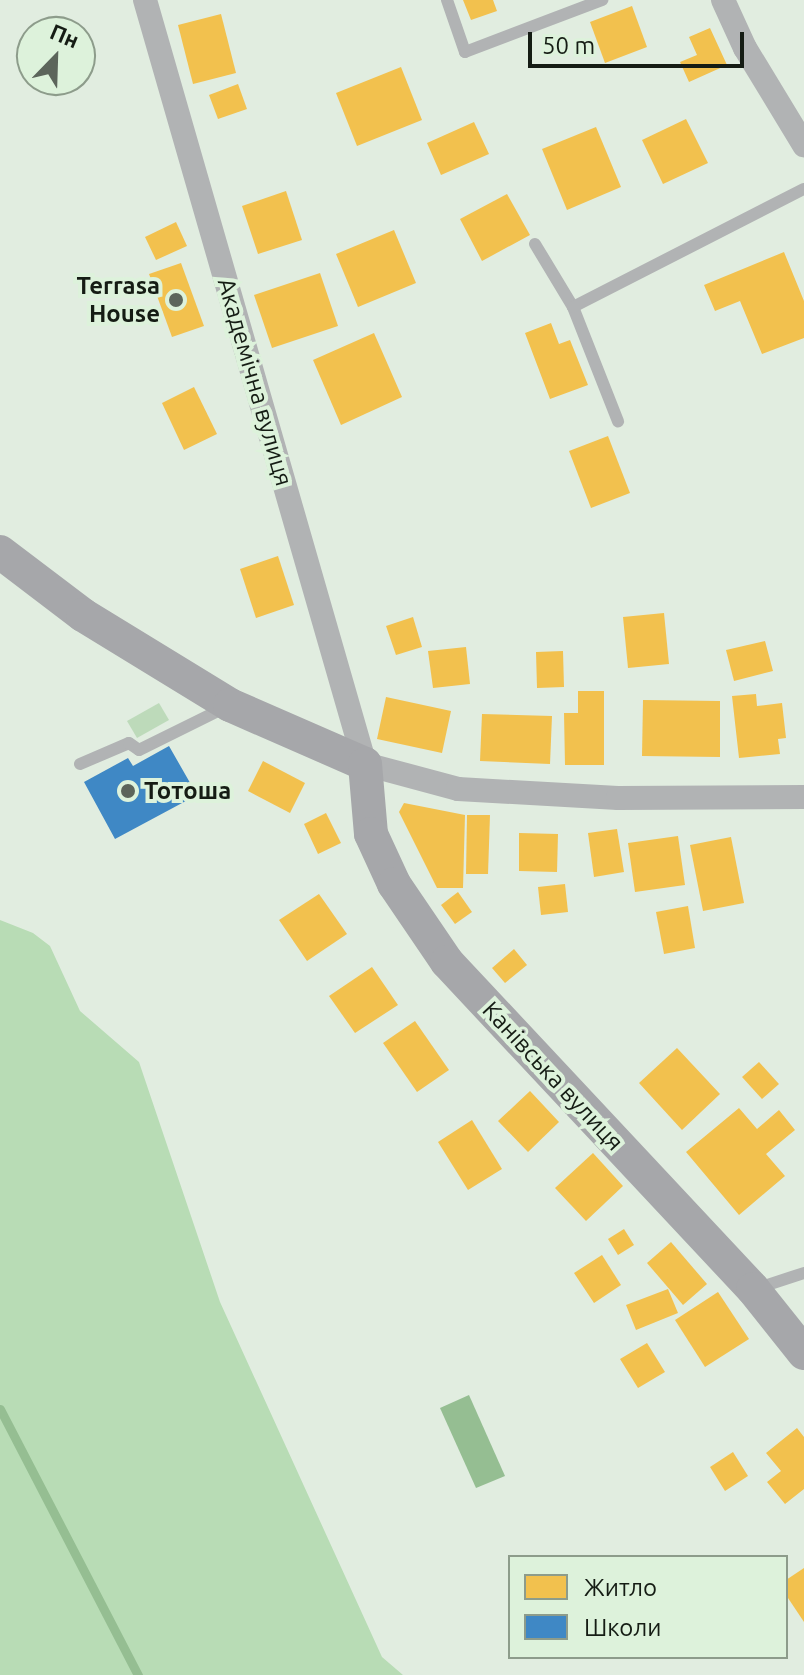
<!DOCTYPE html>
<html>
<head>
<meta charset="utf-8">
<style>
  body { margin:0 }
  #map { position:relative; width:804px; height:1675px; overflow:hidden; background:#e1ede0; font-family:Ubuntu,sans-serif }
  div>[style] { position:absolute }
  .green>* { inset:0; background:#bddaba }
  .forest>* { inset:0; background:#b8dcb5 }
  .water>* { inset:0; background:#95be92 }
  .homes>* { inset:0; background:#f2c14e }
  .schools>* { inset:0; background:#3f88c5 }
  .stream>* { height:9px; margin:-4.5px; padding:0 4.5px; transform-origin:4.5px; border-radius:4.5px; background:#95be92 }
  .lane>* { height:12px; margin:-6px; padding:0 6px; transform-origin:6px; border-radius:6px; background:#b1b3b4 }
  .street>* { height:24px; margin:-12px; padding:0 12px; transform-origin:12px; border-radius:12px; background:#b1b3b4 }
  .secondary>* { height:34px; margin:-17px; padding:0 17px; transform-origin:17px; border-radius:17px; background:#a6a7aa }
  .dots>* { width:22px; height:22px; translate:-50% -50%; box-sizing:border-box; border:4px solid #ddf2db; border-radius:50% }
  span { translate:-50% -50%; white-space:nowrap; text-align:center; line-height:1.15; -webkit-text-stroke:8px #ddf2db; paint-order:stroke }
  .poi-label { font-size:24px; color:#151c14; font-weight:700 }
  .right { translate:-100% -50%; text-align:right }
  .left { translate:0 -50%; text-align:left }
  .street-label { font-size:24px; color:#151c14 }
  .legend { position:absolute; left:508px; top:1555px; width:280px; height:104px; box-sizing:border-box; background:#ddf2db; border:2px solid #8d9c8b; margin:0; padding:10px 14px; list-style:none; font-size:24px; color:#151c14 }
  .legend li { display:flex; align-items:center; gap:16px; height:40px }
  .legend b { width:40px; border:2px solid #8d9c8b }
  .north { position:absolute; left:16px; top:16px; width:80px; height:80px; box-sizing:border-box; background:#ddf2db; border:2px solid #8d9c8b; border-radius:50%; rotate:23deg; font-size:22px; font-weight:700; line-height:32px; text-align:center; color:#151c14 }
  .north::after { content:''; display:block; margin:auto; width:28px; height:36px; background:#5c655b; clip-path:polygon(50% 0,100% 100%,50% 72%,0 100%) }
  .scale { position:absolute; left:528px; top:32px; width:216px; height:36px; box-sizing:border-box; border:4px solid #151c14; border-top:0; padding-left:10px; font-size:24px; line-height:28px; white-space:nowrap; color:#151c14; -webkit-text-stroke:6px #ddf2db; paint-order:stroke }
</style>
</head>
<body>
<div id="map">
  <div class="green">
    <div style="clip-path:polygon(159px 703px,169px 720px,137px 738px,127px 721px)"></div>
  </div>
  <div class="forest">
    <div style="clip-path:polygon(0 920px,33px 933px,50px 946px,80px 1011px,139px 1062px,220px 1302px,382px 1657px,403px 1675px,0 1675px)"></div>
  </div>
  <div class="water">
    <div style="clip-path:polygon(469px 1395px,505px 1476px,476px 1488px,440px 1408px)"></div>
  </div>
  <div class="homes">
    <div style="clip-path:polygon(463px 0,493px 0,497px 11px,471px 20px)"></div>
    <div style="clip-path:polygon(632px 6px,647px 47px,605px 63px,590px 22px)"></div>
    <div style="clip-path:polygon(221px 14px,236px 73px,193px 84px,178px 25px)"></div>
    <div style="clip-path:polygon(710px 28px,727px 65px,689px 82px,680px 62px,697px 55px,689px 37px)"></div>
    <div style="clip-path:polygon(401px 67px,422px 120px,357px 146px,336px 93px)"></div>
    <div style="clip-path:polygon(238px 84px,247px 109px,218px 119px,209px 95px)"></div>
    <div style="clip-path:polygon(686px 119px,708px 163px,663px 184px,642px 140px)"></div>
    <div style="clip-path:polygon(474px 122px,489px 154px,441px 175px,427px 143px)"></div>
    <div style="clip-path:polygon(596px 127px,621px 187px,567px 210px,542px 149px)"></div>
    <div style="clip-path:polygon(286px 191px,302px 240px,258px 254px,242px 206px)"></div>
    <div style="clip-path:polygon(507px 194px,530px 235px,482px 261px,460px 219px)"></div>
    <div style="clip-path:polygon(176px 222px,187px 246px,156px 260px,145px 237px)"></div>
    <div style="clip-path:polygon(394px 230px,416px 283px,358px 307px,336px 254px)"></div>
    <div style="clip-path:polygon(784px 252px,804px 301px,804px 338px,762px 354px,740px 301px,715px 311px,704px 285px)"></div>
    <div style="clip-path:polygon(181px 263px,204px 326px,172px 337px,149px 274px)"></div>
    <div style="clip-path:polygon(320px 273px,338px 326px,272px 348px,254px 295px)"></div>
    <div style="clip-path:polygon(551px 323px,559px 344px,570px 340px,588px 385px,550px 399px,525px 333px)"></div>
    <div style="clip-path:polygon(374px 333px,402px 397px,341px 425px,313px 360px)"></div>
    <div style="clip-path:polygon(194px 387px,217px 434px,184px 450px,162px 403px)"></div>
    <div style="clip-path:polygon(608px 436px,630px 493px,591px 508px,569px 451px)"></div>
    <div style="clip-path:polygon(278px 556px,294px 605px,256px 618px,240px 569px)"></div>
    <div style="clip-path:polygon(664px 613px,669px 664px,628px 668px,623px 617px)"></div>
    <div style="clip-path:polygon(413px 617px,422px 647px,396px 655px,386px 626px)"></div>
    <div style="clip-path:polygon(765px 641px,773px 671px,734px 681px,726px 650px)"></div>
    <div style="clip-path:polygon(466px 647px,470px 684px,433px 688px,428px 651px)"></div>
    <div style="clip-path:polygon(563px 651px,564px 687px,537px 688px,536px 652px)"></div>
    <div style="clip-path:polygon(578px 691px,604px 691px,604px 765px,565px 765px,564px 713px,578px 713px)"></div>
    <div style="clip-path:polygon(756px 694px,757px 706px,782px 703px,786px 738px,778px 739px,780px 754px,739px 758px,732px 696px)"></div>
    <div style="clip-path:polygon(386px 697px,451px 711px,442px 753px,377px 739px)"></div>
    <div style="clip-path:polygon(643px 700px,720px 701px,720px 757px,642px 756px)"></div>
    <div style="clip-path:polygon(482px 714px,552px 716px,550px 764px,480px 761px)"></div>
    <div style="clip-path:polygon(263px 761px,305px 783px,290px 813px,248px 791px)"></div>
    <div style="clip-path:polygon(404px 803px,465px 815px,463px 888px,437px 888px,399px 812px)"></div>
    <div style="clip-path:polygon(326px 813px,341px 843px,318px 854px,304px 824px)"></div>
    <div style="clip-path:polygon(467px 815px,490px 815px,488px 874px,466px 874px)"></div>
    <div style="clip-path:polygon(617px 829px,624px 872px,594px 877px,588px 833px)"></div>
    <div style="clip-path:polygon(519px 833px,558px 834px,557px 872px,519px 871px)"></div>
    <div style="clip-path:polygon(678px 836px,685px 885px,635px 892px,628px 843px)"></div>
    <div style="clip-path:polygon(731px 837px,744px 903px,703px 911px,690px 845px)"></div>
    <div style="clip-path:polygon(565px 884px,568px 912px,541px 915px,538px 887px)"></div>
    <div style="clip-path:polygon(458px 892px,472px 912px,455px 924px,441px 905px)"></div>
    <div style="clip-path:polygon(319px 894px,347px 934px,307px 961px,279px 920px)"></div>
    <div style="clip-path:polygon(688px 906px,695px 948px,664px 954px,656px 912px)"></div>
    <div style="clip-path:polygon(514px 949px,527px 965px,505px 983px,492px 968px)"></div>
    <div style="clip-path:polygon(372px 967px,398px 1005px,355px 1033px,329px 996px)"></div>
    <div style="clip-path:polygon(415px 1021px,449px 1070px,417px 1092px,383px 1043px)"></div>
    <div style="clip-path:polygon(677px 1048px,720px 1094px,682px 1130px,639px 1083px)"></div>
    <div style="clip-path:polygon(759px 1062px,779px 1084px,762px 1099px,742px 1077px)"></div>
    <div style="clip-path:polygon(530px 1091px,559px 1122px,528px 1152px,498px 1121px)"></div>
    <div style="clip-path:polygon(739px 1108px,757px 1129px,779px 1110px,795px 1130px,766px 1154px,785px 1176px,739px 1215px,686px 1152px)"></div>
    <div style="clip-path:polygon(472px 1120px,502px 1169px,468px 1190px,438px 1142px)"></div>
    <div style="clip-path:polygon(593px 1153px,623px 1186px,586px 1221px,555px 1188px)"></div>
    <div style="clip-path:polygon(624px 1229px,634px 1245px,618px 1255px,608px 1239px)"></div>
    <div style="clip-path:polygon(671px 1242px,707px 1284px,683px 1305px,647px 1263px)"></div>
    <div style="clip-path:polygon(602px 1255px,621px 1285px,594px 1303px,574px 1273px)"></div>
    <div style="clip-path:polygon(668px 1289px,678px 1313px,636px 1330px,626px 1305px)"></div>
    <div style="clip-path:polygon(718px 1292px,749px 1339px,705px 1367px,675px 1320px)"></div>
    <div style="clip-path:polygon(647px 1343px,665px 1372px,638px 1388px,620px 1359px)"></div>
    <div style="clip-path:polygon(797px 1428px,804px 1437px,804px 1489px,785px 1504px,767px 1482px,781px 1471px,766px 1453px)"></div>
    <div style="clip-path:polygon(733px 1452px,748px 1476px,725px 1491px,710px 1467px)"></div>
    <div style="clip-path:polygon(804px 1568px,804px 1622px,786px 1595px,786px 1580px)"></div>
  </div>
  <div class="schools">
    <div style="clip-path:polygon(169px 746px,197px 795px,115px 839px,84px 782px,128px 758px,133px 766px)"></div>
  </div>
  <div class="stream">
    <div style="left:0;top:1409px;width:300px;rotate:62.6deg"></div>
  </div>
  <div class="lane">
    <div style="left:447px;top:0;width:55px;rotate:70.9deg"></div>
    <div style="left:465px;top:52px;width:147px;rotate:-20.8deg"></div>
    <div style="left:535px;top:244px;width:74px;rotate:58.9deg"></div>
    <div style="left:573px;top:307px;width:123px;rotate:68.5deg"></div>
    <div style="left:573px;top:307px;width:259px;rotate:-27.1deg"></div>
    <div style="left:80px;top:764px;width:53px;rotate:-23.2deg"></div>
    <div style="left:129px;top:743px;width:12px;rotate:35deg"></div>
    <div style="left:139px;top:750px;width:95px;rotate:-26.3deg"></div>
    <div style="left:758px;top:1288px;width:48px;rotate:-18.1deg"></div>
  </div>
  <div class="street">
    <div style="left:145px;top:0;width:795px;rotate:73.94deg"></div>
    <div style="left:365px;top:764px;width:96px;rotate:15deg"></div>
    <div style="left:458px;top:789px;width:160px;rotate:3.2deg"></div>
    <div style="left:618px;top:798px;width:186px;rotate:-0.3deg"></div>
    <div style="left:723px;top:0;width:53px;rotate:65.4deg"></div>
    <div style="left:745px;top:48px;width:114px;rotate:58.7deg"></div>
  </div>
  <div class="secondary">
    <div style="left:0;top:552px;width:104px;rotate:37.2deg"></div>
    <div style="left:83px;top:615px;width:172px;rotate:31.5deg"></div>
    <div style="left:230px;top:705px;width:147px;rotate:23.6deg"></div>
    <div style="left:365px;top:764px;width:70px;rotate:85.1deg"></div>
    <div style="left:371px;top:834px;width:55px;rotate:65.3deg"></div>
    <div style="left:394px;top:884px;width:94px;rotate:55.8deg"></div>
    <div style="left:447px;top:962px;width:448px;rotate:46.9deg"></div>
    <div style="left:753px;top:1289px;width:82px;rotate:51.4deg"></div>
  </div>
  <div class="dots">
    <div style="left:176px;top:300px;background:#5c655b"></div>
    <div style="left:128px;top:791px;background:#5c655b"></div>
  </div>
  <div class="poi-label">
    <span class="right" style="left:160px;top:300px">Terrasa<br>House</span>
    <span class="left" style="left:144px;top:791px">Тотоша</span>
  </div>
  <div class="street-label">
    <span style="left:255px;top:382px;rotate:74deg">Академічна вулиця</span>
    <span style="left:553px;top:1076px;rotate:47deg">Канівська вулиця</span>
  </div>
  <ul class="legend">
  <li><b style="height:22px;background:#f2c14e"></b>Житло</li>
  <li><b style="height:22px;background:#3f88c5"></b>Школи</li>
  </ul>
  <div class="north">Пн</div>
  <div class="scale">50 m</div>
</div>
</body>
</html>
